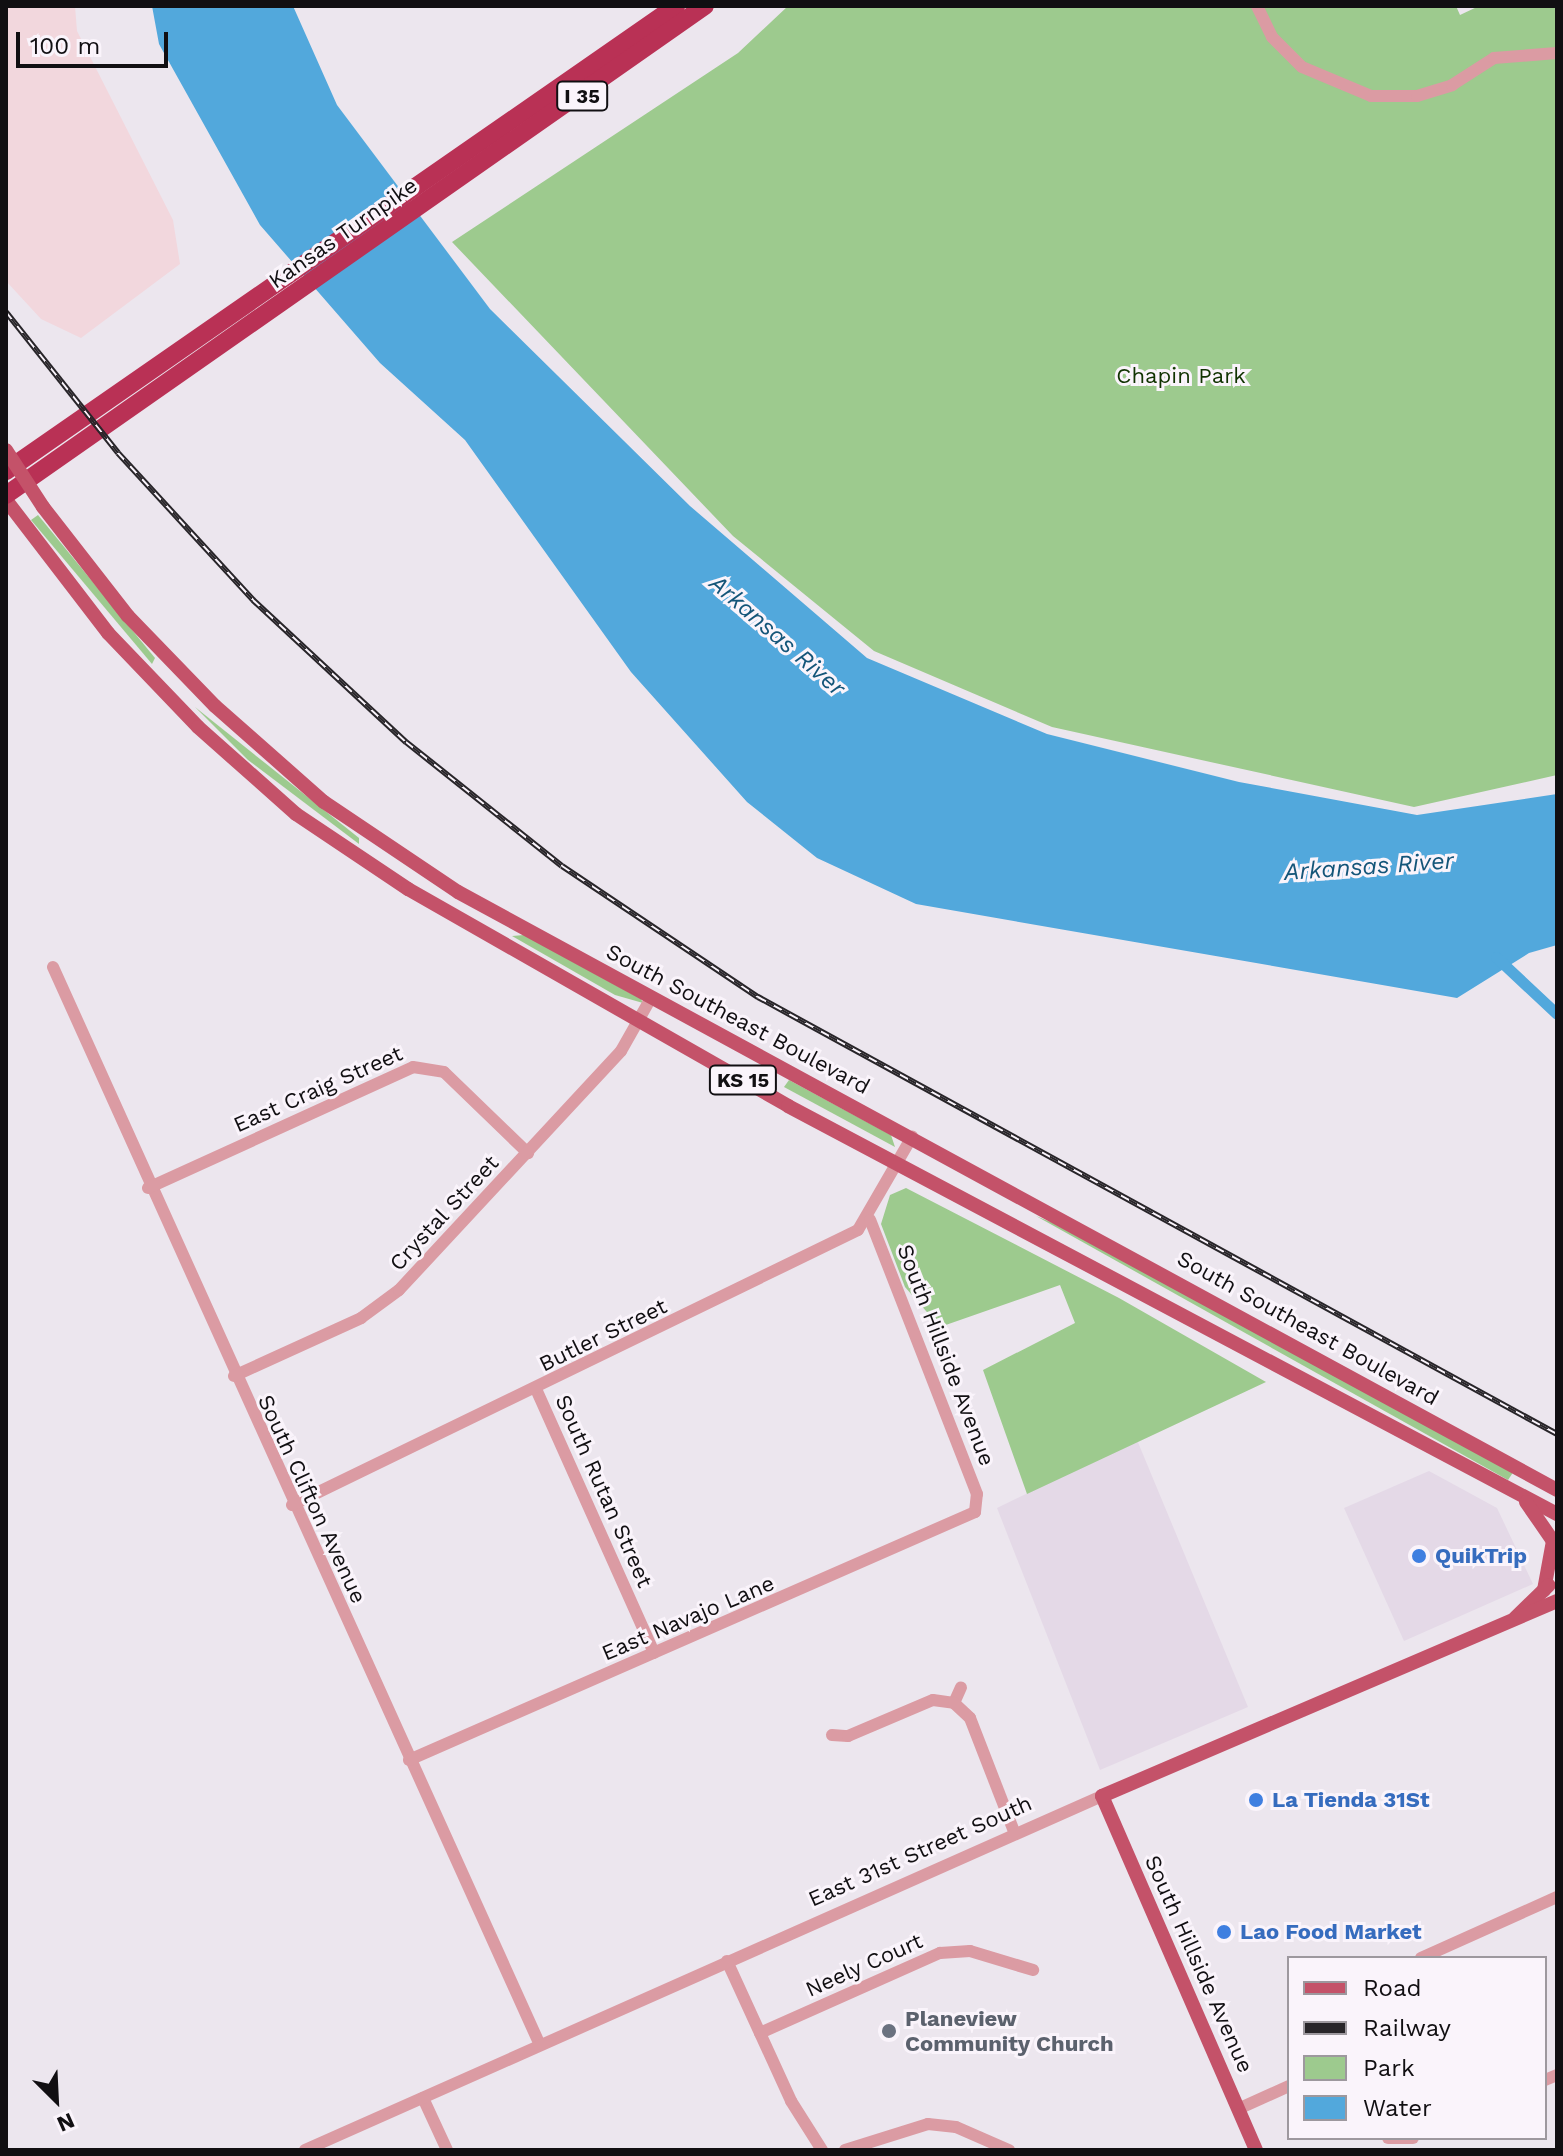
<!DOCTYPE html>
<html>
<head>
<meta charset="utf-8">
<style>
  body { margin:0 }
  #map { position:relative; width:1563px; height:2156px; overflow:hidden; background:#ece6ee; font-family:"Work Sans",sans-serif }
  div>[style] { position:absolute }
  .built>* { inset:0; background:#e4d9e7 }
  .industrial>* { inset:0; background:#f2d7dd }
  .green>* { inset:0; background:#9dca8e }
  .water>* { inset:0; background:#52a8dc }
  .canal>* { height:11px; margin:-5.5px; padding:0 5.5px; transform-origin:5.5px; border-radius:5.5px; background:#52a8dc }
  .minor>* { height:12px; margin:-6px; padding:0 6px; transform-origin:6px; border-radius:6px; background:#db9ba3 }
  .major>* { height:14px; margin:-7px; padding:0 7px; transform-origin:7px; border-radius:7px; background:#c45269 }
  .highway>* { height:18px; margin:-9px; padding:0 9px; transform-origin:9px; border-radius:9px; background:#b93155 }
  .rail>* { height:6px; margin-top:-3px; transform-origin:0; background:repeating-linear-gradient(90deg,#faf4fb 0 9px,#282529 0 18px); box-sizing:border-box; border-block:2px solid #282529 }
  .major-bridge>* { height:14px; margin:-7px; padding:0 7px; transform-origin:7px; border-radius:7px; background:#c45269 }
  .dots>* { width:22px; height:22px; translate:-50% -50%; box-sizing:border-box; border:4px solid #faf4fb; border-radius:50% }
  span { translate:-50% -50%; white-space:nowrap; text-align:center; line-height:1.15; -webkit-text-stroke:6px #faf4fb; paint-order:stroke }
  .shield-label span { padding:2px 6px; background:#faf4fb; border:2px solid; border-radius:6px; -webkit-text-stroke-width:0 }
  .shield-label { font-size:20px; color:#110f12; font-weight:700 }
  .street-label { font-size:22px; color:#110f12 }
  .park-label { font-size:22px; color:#103301 }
  .shop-label { font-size:22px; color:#366cbe; font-weight:700 }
  .left { translate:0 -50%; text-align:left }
  .worship-label { font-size:22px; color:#5b616d; font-weight:700 }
  .water-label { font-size:24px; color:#145579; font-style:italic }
  .frame { position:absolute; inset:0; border:8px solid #110f12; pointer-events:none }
  .legend { position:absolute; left:1287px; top:1956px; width:260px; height:184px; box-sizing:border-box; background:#faf4fb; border:2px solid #9d989e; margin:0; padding:10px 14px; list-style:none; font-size:24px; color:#110f12 }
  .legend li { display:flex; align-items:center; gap:16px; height:40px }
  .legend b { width:40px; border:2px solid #9d989e }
  .north { position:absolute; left:16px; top:2060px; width:80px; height:80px; -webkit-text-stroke:6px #faf4fb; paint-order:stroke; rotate:156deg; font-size:22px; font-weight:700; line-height:32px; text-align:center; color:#110f12 }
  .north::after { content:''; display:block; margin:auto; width:28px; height:36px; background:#110f12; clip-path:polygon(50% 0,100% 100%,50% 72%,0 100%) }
  .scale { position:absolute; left:16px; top:32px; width:152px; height:36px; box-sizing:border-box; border:4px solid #110f12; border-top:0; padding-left:10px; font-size:24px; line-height:28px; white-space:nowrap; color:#110f12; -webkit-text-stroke:6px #faf4fb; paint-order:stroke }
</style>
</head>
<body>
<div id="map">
  <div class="built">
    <div style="clip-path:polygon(1137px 1440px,1248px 1707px,1100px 1770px,997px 1508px)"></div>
    <div style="clip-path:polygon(1429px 1471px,1497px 1508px,1533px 1584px,1404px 1641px,1344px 1508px)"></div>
  </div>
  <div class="industrial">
    <div style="clip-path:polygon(6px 6px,75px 6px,77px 31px,173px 220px,180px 264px,81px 338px,41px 319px,6px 281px)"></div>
  </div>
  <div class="green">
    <div style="clip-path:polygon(788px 6px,1456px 6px,1460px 15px,1479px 6px,1557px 6px,1557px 775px,1414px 807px,1052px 727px,874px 651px,733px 536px,452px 242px,738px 53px)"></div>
    <div style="clip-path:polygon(38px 515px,155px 658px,152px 664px,31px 520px)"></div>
    <div style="clip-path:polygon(195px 707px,359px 838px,359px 844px,248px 760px)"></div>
    <div style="clip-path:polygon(524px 935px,641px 999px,643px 1003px,615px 995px,512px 936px)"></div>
    <div style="clip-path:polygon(789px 1080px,891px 1135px,895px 1147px,784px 1087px)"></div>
    <div style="clip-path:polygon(906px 1188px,1119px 1298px,1266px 1382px,1027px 1494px,983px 1370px,1075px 1323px,1060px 1285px,940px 1327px,905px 1287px,881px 1224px,890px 1195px)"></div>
    <div style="clip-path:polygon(1036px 1216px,1053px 1223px,1514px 1471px,1508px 1480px)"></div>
  </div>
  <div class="water">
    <div style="clip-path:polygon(152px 6px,293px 6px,337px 105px,490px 309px,690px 506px,867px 658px,1047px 734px,1239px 782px,1417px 815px,1557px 794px,1557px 945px,1529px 953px,1457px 998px,916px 904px,817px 858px,747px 802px,631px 672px,465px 440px,380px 363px,260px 225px,159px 44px)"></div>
  </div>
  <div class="canal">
    <div style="left:1496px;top:957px;width:83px;rotate:43.1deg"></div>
  </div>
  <div class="minor">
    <div style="left:1257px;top:6px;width:34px;rotate:64deg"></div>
    <div style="left:1272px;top:37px;width:42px;rotate:45deg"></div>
    <div style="left:1302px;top:67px;width:75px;rotate:22.8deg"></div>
    <div style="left:1371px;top:96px;width:46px"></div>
    <div style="left:1417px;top:96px;width:37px;rotate:-17deg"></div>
    <div style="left:1452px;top:85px;width:50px;rotate:-32.7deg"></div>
    <div style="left:1494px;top:58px;width:63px;rotate:-4.5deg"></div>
    <div style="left:53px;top:967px;width:1183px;rotate:65.69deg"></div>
    <div style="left:148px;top:1188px;width:291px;rotate:-24.5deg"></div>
    <div style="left:413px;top:1067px;width:31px;rotate:9deg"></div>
    <div style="left:444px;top:1072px;width:117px;rotate:44deg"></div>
    <div style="left:234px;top:1376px;width:140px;rotate:-24.5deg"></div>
    <div style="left:361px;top:1318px;width:47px;rotate:-36.4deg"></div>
    <div style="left:399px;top:1290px;width:326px;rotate:-47.1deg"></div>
    <div style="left:621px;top:1051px;width:61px;rotate:-60.5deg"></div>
    <div style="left:536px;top:1389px;width:289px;rotate:65.9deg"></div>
    <div style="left:292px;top:1505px;width:629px;rotate:-25.91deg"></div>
    <div style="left:858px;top:1230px;width:108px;rotate:-59.9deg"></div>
    <div style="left:954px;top:1703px;width:17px;rotate:-66deg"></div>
    <div style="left:832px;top:1735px;width:16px;rotate:4deg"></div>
    <div style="left:848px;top:1736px;width:92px;rotate:-23deg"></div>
    <div style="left:933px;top:1700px;width:21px;rotate:8deg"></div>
    <div style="left:954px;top:1703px;width:22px;rotate:43deg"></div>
    <div style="left:970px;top:1718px;width:124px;rotate:68.8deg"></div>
    <div style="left:409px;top:1760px;width:618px;rotate:-23.66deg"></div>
    <div style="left:975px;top:1512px;width:18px;rotate:-84deg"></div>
    <div style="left:977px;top:1494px;width:294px;rotate:-111.3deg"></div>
    <div style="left:1421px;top:1958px;width:149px;rotate:-24.2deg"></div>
    <div style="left:727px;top:1961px;width:154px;rotate:65.4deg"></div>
    <div style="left:791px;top:2101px;width:58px;rotate:57.7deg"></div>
    <div style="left:760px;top:2033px;width:197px;rotate:-24deg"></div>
    <div style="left:940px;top:1953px;width:30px;rotate:-4deg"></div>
    <div style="left:970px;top:1951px;width:66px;rotate:16.8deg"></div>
    <div style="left:1545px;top:2080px;width:13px;rotate:-23deg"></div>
    <div style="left:423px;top:2098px;width:57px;rotate:65.2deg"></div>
    <div style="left:1238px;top:2109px;width:56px;rotate:-24.3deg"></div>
    <div style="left:1388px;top:2138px;width:25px"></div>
    <div style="left:305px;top:2150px;width:872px;rotate:-23.95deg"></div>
    <div style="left:845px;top:2150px;width:87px;rotate:-17.4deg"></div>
    <div style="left:928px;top:2124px;width:28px;rotate:6deg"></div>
    <div style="left:956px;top:2127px;width:58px;rotate:23.5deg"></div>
  </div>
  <div class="major">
    <div style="left:6px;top:500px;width:168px;rotate:52.5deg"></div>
    <div style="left:108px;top:633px;width:130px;rotate:46.2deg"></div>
    <div style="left:198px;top:727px;width:131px;rotate:41.6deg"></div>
    <div style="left:296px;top:814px;width:135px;rotate:33.8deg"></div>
    <div style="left:408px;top:889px;width:438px;rotate:29.7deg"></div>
    <div style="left:788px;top:1106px;width:871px;rotate:27.95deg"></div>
    <div style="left:43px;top:507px;width:138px;rotate:52.1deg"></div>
    <div style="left:128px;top:616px;width:125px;rotate:46deg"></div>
    <div style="left:215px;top:706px;width:145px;rotate:41.4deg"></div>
    <div style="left:324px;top:802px;width:161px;rotate:33.9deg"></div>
    <div style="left:458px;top:892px;width:1251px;rotate:28.55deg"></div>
    <div style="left:1526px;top:1502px;width:47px;rotate:55.3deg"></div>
    <div style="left:1553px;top:1541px;width:50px;rotate:100.4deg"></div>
    <div style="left:1515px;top:1618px;width:47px;rotate:-44.1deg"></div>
    <div style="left:1256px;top:2150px;width:386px;rotate:-113.5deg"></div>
    <div style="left:1102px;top:1796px;width:495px;rotate:-23.2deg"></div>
  </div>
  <div class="highway">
    <div style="left:6px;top:471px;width:816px;rotate:-34.76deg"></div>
    <div style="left:6px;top:495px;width:853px;rotate:-34.98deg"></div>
  </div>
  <div class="rail">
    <div style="left:6px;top:312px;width:180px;rotate:51.5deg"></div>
    <div style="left:118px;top:453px;width:200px;rotate:47.4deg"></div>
    <div style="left:253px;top:600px;width:209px;rotate:42.9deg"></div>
    <div style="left:406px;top:742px;width:199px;rotate:38.5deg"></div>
    <div style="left:562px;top:866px;width:236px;rotate:33.8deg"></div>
    <div style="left:758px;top:997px;width:911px;rotate:28.68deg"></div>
  </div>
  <div class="major-bridge">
    <div style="left:6px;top:450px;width:68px;rotate:57deg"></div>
  </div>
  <div class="dots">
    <div style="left:1419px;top:1556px;background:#3f7fe0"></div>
    <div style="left:1256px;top:1800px;background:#3f7fe0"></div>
    <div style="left:1224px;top:1932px;background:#3f7fe0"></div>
    <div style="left:889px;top:2031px;background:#6b7280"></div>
  </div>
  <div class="shield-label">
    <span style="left:582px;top:96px">I 35</span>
    <span style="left:743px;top:1080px">KS 15</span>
  </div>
  <div class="street-label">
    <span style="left:343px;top:233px;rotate:-35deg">Kansas Turnpike</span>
    <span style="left:738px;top:1019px;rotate:28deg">South Southeast Boulevard</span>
    <span style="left:318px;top:1089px;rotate:-24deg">East Craig Street</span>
    <span style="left:444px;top:1213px;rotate:-47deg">Crystal Street</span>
    <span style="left:1308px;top:1328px;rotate:29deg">South Southeast Boulevard</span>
    <span style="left:603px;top:1335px;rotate:-26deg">Butler Street</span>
    <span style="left:946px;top:1355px;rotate:69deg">South Hillside Avenue</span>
    <span style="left:604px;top:1491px;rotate:66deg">South Rutan Street</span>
    <span style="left:312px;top:1499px;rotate:65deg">South Clifton Avenue</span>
    <span style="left:688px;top:1618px;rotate:-23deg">East Navajo Lane</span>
    <span style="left:920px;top:1851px;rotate:-24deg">East 31st Street South</span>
    <span style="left:1199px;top:1964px;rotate:66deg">South Hillside Avenue</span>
    <span style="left:864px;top:1965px;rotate:-24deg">Neely Court</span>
  </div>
  <div class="park-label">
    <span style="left:1181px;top:376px">Chapin Park</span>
  </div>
  <div class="shop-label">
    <span class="left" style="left:1435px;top:1556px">QuikTrip</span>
    <span class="left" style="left:1272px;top:1800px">La Tienda 31St</span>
    <span class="left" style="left:1240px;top:1932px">Lao Food Market</span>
  </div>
  <div class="worship-label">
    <span class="left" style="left:905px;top:2031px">Planeview<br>Community Church</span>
  </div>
  <div class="water-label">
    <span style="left:777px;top:636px;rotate:41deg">Arkansas River</span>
    <span style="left:1369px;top:867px;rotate:-4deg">Arkansas River</span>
  </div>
  <div class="frame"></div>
  <ul class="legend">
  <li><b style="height:10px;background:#c45269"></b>Road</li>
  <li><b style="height:10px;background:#282529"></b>Railway</li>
  <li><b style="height:22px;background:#9dca8e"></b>Park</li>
  <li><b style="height:22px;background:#52a8dc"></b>Water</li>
  </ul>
  <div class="north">N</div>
  <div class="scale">100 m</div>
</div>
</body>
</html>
